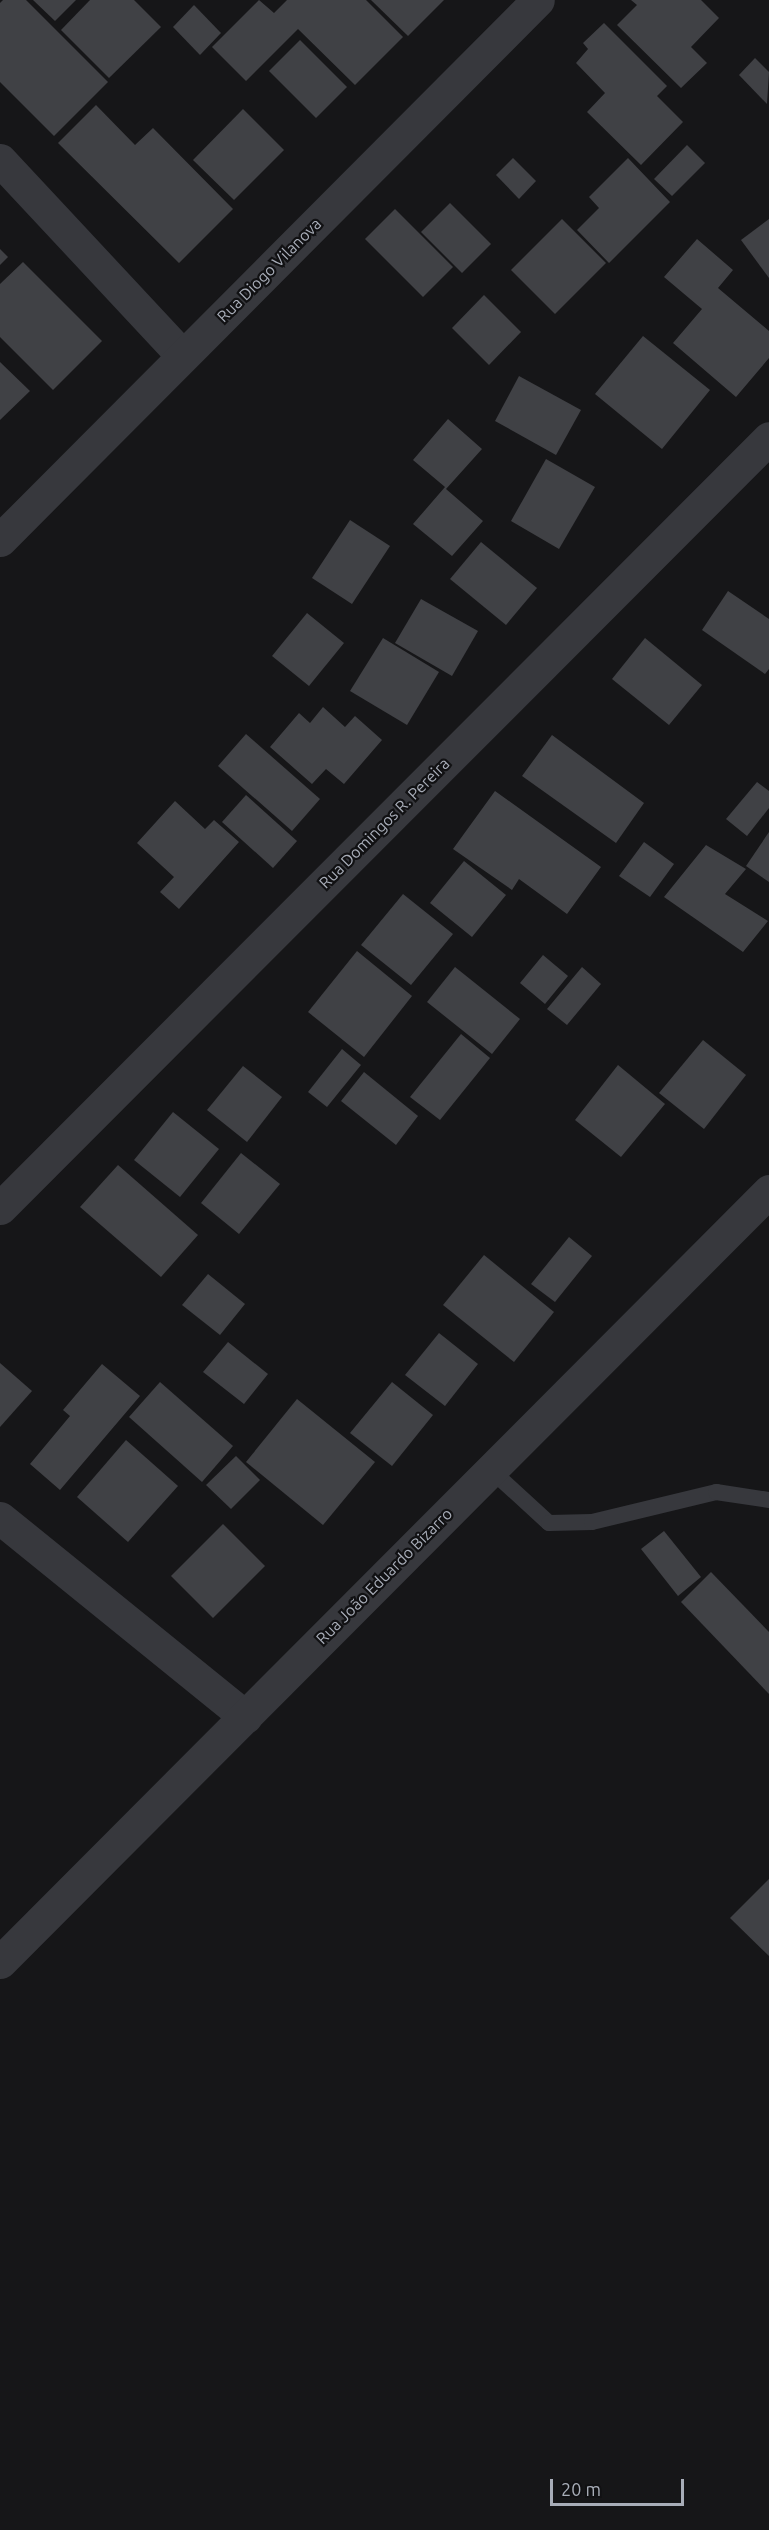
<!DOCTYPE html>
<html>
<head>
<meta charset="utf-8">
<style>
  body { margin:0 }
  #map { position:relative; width:769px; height:2530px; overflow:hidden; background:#161618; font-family:Ubuntu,sans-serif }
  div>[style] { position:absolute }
  .building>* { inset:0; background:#404145 }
  .service>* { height:16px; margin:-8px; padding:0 8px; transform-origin:8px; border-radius:8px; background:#37383d }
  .minor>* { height:33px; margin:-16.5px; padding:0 16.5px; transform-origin:16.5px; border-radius:16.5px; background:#37383d }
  span { translate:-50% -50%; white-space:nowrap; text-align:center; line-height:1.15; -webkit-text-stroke:4.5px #111113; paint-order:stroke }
  .street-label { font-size:16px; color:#a8adb8 }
  .scale { position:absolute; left:550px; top:2479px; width:134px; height:27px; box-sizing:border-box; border:3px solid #a8adb8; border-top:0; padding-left:8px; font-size:18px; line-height:21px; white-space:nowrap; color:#a8adb8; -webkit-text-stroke:4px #111113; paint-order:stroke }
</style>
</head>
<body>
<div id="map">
  <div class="building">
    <div style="clip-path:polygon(3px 0,26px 0,108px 82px,54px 136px,0 82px,0 3px)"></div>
    <div style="clip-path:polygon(33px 0,76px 0,55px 21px)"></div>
    <div style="clip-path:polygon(90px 0,134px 0,161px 27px,109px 78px,61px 30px)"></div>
    <div style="clip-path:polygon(259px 0,274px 13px,287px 0,366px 0,403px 37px,355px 85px,298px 29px,246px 81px,212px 47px)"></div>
    <div style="clip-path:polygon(371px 0,444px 0,408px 36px)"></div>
    <div style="clip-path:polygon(631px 0,701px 0,719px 18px,691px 47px,707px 63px,681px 88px,617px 25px,637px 5px)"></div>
    <div style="clip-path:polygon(194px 5px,221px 33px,200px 55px,173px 27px)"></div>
    <div style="clip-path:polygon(604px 23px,667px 86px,657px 96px,683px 122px,641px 165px,587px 112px,605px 93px,576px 63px,588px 49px,583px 43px)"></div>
    <div style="clip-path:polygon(300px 40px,347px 87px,316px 118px,269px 71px)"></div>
    <div style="clip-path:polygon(755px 58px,769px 72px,767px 104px,739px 75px)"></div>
    <div style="clip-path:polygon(96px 105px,135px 145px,153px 128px,233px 209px,179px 263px,58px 143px)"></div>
    <div style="clip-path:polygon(243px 109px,284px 150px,234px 200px,193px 160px)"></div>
    <div style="clip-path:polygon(687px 145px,705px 163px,672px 196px,654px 179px)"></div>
    <div style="clip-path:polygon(513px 158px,536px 181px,519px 199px,496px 175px)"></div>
    <div style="clip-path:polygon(628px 158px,670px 202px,609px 263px,577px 230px,599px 208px,589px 197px)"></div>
    <div style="clip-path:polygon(450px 203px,491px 244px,462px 273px,421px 232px)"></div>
    <div style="clip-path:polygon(395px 209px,453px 267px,423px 297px,365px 239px)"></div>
    <div style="clip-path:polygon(562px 219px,606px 263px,555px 314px,511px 270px)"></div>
    <div style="clip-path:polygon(769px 219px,769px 278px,741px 240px)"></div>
    <div style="clip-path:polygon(697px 239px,733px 270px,718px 288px,769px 331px,769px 358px,736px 397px,673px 343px,702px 309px,664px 277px)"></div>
    <div style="clip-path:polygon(0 249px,8px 257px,0 265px)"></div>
    <div style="clip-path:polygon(23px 262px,102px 341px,53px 390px,0 337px,0 284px)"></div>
    <div style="clip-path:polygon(484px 295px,521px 332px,489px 365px,452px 328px)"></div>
    <div style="clip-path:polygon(643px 336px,710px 390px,662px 449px,595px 394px)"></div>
    <div style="clip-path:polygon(0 362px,30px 391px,0 420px)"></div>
    <div style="clip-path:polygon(519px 376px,581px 410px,556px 455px,495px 421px)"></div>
    <div style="clip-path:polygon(448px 419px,482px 449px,446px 489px,483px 521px,452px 556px,413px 524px,445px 487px,413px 460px)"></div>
    <div style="clip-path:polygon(546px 459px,595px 487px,559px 549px,511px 521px)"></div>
    <div style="clip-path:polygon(350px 520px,390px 546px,352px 604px,312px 578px)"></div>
    <div style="clip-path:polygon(481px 542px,537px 588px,506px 625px,450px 579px)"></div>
    <div style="clip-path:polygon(728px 591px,769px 619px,769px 669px,765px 674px,702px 630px)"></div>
    <div style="clip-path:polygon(421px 599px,478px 631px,452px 676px,395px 643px)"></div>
    <div style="clip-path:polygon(307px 613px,344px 643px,309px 686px,272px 656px)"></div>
    <div style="clip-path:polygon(383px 638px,439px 672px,407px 725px,350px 691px)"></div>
    <div style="clip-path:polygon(645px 638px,702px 685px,669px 725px,612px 679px)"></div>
    <div style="clip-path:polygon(323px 707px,345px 727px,355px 716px,382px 740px,344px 784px,326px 769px,312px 784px,270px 747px,299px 713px,310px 723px)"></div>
    <div style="clip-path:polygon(246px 734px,320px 799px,292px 831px,218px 766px)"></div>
    <div style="clip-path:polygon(552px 735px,644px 803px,616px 843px,522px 776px)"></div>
    <div style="clip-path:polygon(757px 782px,769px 791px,769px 808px,747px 836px,726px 819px)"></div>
    <div style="clip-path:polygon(495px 791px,601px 867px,567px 914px,519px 879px,512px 890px,453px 849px)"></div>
    <div style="clip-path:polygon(246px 795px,297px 841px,273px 868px,222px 822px)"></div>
    <div style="clip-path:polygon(175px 801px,205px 829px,214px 820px,239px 842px,179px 909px,160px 892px,174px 877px,137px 843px)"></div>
    <div style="clip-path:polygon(769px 832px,769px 882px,746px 866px)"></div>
    <div style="clip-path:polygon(644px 842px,674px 864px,650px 897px,619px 876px)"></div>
    <div style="clip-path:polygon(706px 845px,746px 869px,725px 894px,768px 921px,743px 952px,664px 897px)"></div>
    <div style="clip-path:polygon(464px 861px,506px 895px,472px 937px,430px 903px)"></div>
    <div style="clip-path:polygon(403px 894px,453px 934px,411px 985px,361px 945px)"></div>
    <div style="clip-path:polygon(357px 951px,412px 996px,364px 1057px,308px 1012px)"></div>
    <div style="clip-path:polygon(543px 955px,568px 976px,545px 1004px,520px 983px)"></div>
    <div style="clip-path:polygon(455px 967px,520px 1019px,492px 1054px,427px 1002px)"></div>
    <div style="clip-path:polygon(582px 967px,601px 984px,567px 1025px,547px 1009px)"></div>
    <div style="clip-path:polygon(461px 1034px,490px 1058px,440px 1120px,410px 1097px)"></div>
    <div style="clip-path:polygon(703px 1040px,746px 1075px,704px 1129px,659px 1093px)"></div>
    <div style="clip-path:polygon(342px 1049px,361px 1065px,327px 1107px,308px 1092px)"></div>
    <div style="clip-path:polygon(618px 1065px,665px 1104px,621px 1157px,575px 1120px)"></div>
    <div style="clip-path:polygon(243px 1066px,282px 1097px,247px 1142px,207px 1110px)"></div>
    <div style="clip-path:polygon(364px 1072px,418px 1116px,396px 1145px,341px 1101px)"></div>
    <div style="clip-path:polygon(173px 1112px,219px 1149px,180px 1197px,134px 1160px)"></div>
    <div style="clip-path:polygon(241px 1153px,280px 1184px,239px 1234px,201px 1203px)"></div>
    <div style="clip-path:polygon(118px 1165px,198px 1235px,161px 1277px,80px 1207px)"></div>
    <div style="clip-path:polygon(569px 1237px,592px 1256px,555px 1302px,531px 1284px)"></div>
    <div style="clip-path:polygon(484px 1255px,554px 1312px,514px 1362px,443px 1305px)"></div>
    <div style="clip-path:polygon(208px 1274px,245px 1304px,220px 1335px,182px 1305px)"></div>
    <div style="clip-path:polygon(439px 1333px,478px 1364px,445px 1406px,405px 1375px)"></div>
    <div style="clip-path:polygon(228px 1342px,268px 1374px,244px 1404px,203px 1372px)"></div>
    <div style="clip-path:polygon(0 1363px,32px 1391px,0 1427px)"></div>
    <div style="clip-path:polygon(102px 1364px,140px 1396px,60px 1490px,30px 1464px,70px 1416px,63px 1410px)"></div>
    <div style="clip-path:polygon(160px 1382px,233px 1446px,202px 1482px,129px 1417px)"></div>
    <div style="clip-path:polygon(392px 1382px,433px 1415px,392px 1466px,350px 1433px)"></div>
    <div style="clip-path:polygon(297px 1399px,375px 1462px,323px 1525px,246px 1462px)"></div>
    <div style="clip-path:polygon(126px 1440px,178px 1486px,128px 1542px,77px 1497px)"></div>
    <div style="clip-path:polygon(236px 1456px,260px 1480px,231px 1509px,206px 1485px)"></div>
    <div style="clip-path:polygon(223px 1524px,265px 1566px,213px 1618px,171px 1576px)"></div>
    <div style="clip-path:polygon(664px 1531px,701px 1577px,678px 1596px,641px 1549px)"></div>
    <div style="clip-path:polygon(711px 1572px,769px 1632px,769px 1694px,681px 1602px)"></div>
    <div style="clip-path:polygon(769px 1879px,769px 1956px,730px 1918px)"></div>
  </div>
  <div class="service">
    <div style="left:490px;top:1469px;width:80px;rotate:42.5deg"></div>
    <div style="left:549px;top:1523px;width:43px;rotate:-1.3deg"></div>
    <div style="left:592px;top:1522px;width:128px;rotate:-13.6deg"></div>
    <div style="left:716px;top:1492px;width:54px;rotate:8.6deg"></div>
  </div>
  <div class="minor">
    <div style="left:0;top:160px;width:268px;rotate:47deg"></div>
    <div style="left:0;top:540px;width:762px;rotate:-45.11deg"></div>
    <div style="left:0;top:1208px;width:1088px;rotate:-45.04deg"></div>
    <div style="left:0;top:1518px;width:316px;rotate:39deg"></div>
    <div style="left:0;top:1962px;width:1089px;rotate:-45.07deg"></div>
  </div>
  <div class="street-label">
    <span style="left:269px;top:270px;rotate:-45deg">Rua Diogo Vilanova</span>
    <span style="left:384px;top:823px;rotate:-45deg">Rua Domingos R. Pereira</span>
    <span style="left:384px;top:1576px;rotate:-45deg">Rua João Eduardo Bizarro</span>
  </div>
  <div class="scale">20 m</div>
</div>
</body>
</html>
